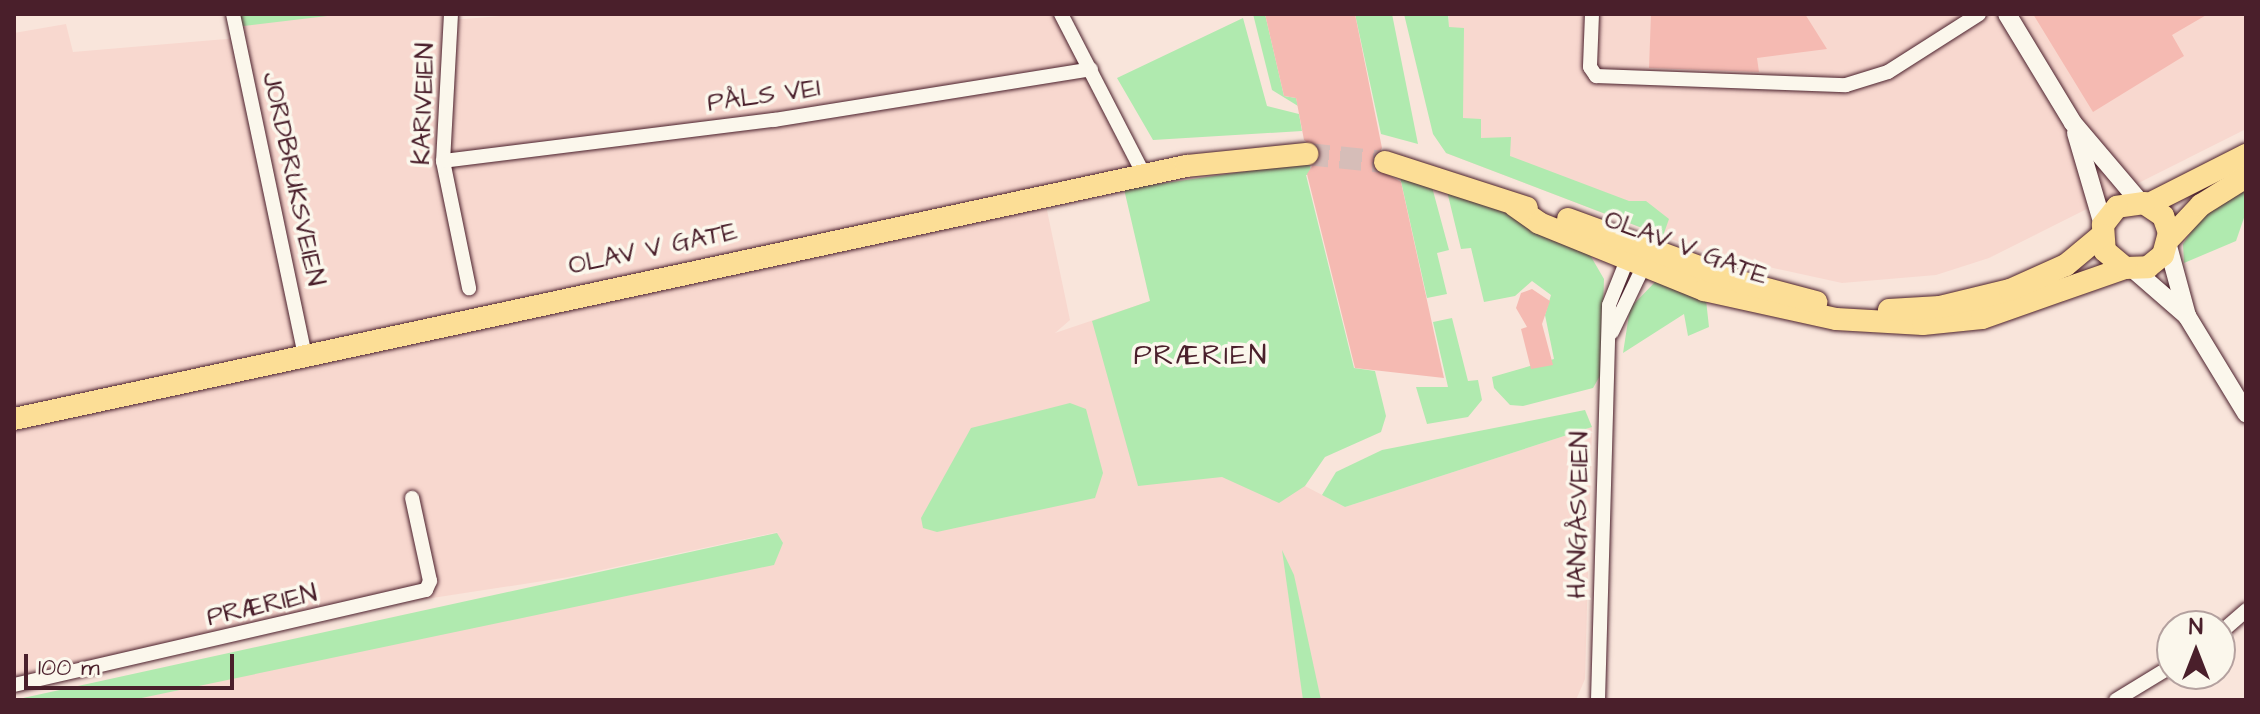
<!DOCTYPE html>
<html>
<head>
<meta charset="utf-8">
<style>
  body { margin:0 }
  #map { position:relative; width:2260px; height:714px; overflow:hidden; background:#f9e5db; font-family:"Architects Daughter",sans-serif }
  div>[style] { position:absolute }
  .built>* { inset:0; background:#f8d8cf }
  .green>* { inset:0; background:#b0eaaf }
  .building>* { inset:0; background:#f5bab2 }
  .trunk-tunnel>* { height:22px; margin-top:-11px; transform-origin:0; background:repeating-linear-gradient(90deg,#d6bdb8 0 22px,transparent 0 33px) }
  .roads { filter:drop-shadow(0 0 2px #4a1f2b) drop-shadow(0 0 2px #4a1f2b) }
  .minor>* { height:14px; margin:-7px; padding:0 7px; transform-origin:7px; border-radius:7px; background:#fbf7ec }
  .tertiary>* { height:18px; margin:-9px; padding:0 9px; transform-origin:9px; border-radius:9px; background:#fbf7ec }
  .trunk>* { height:22px; margin:-11px; padding:0 11px; transform-origin:11px; border-radius:11px; background:#fcde96 }
  span { translate:-50% -50%; white-space:nowrap; text-align:center; line-height:1.15; -webkit-text-stroke:7px #fbf7ec; paint-order:stroke }
  .street-label { font-size:26px; color:#4a1f2b }
  .neighbourhood-label { font-size:28px; color:#4a1f2b; letter-spacing:2px }
  .frame { position:absolute; inset:0; border:16px solid #4a1f2b; pointer-events:none }
  .north { position:absolute; left:2156px; top:610px; width:80px; height:80px; box-sizing:border-box; background:#fbf7ec; border:2px solid #b4a19f; border-radius:50%; rotate:0deg; font-size:22px; font-weight:700; line-height:32px; text-align:center; color:#4a1f2b }
  .north::after { content:''; display:block; margin:auto; width:28px; height:36px; background:#4a1f2b; clip-path:polygon(50% 0,100% 100%,50% 72%,0 100%) }
  .scale { position:absolute; left:24px; top:654px; width:210px; height:36px; box-sizing:border-box; border:4px solid #4a1f2b; border-top:0; padding-left:10px; font-size:24px; line-height:28px; white-space:nowrap; color:#4a1f2b; -webkit-text-stroke:6px #fbf7ec; paint-order:stroke }
</style>
</head>
<body>
<div id="map">
  <div class="built">
    <div style="clip-path:polygon(233px 14px,451px 14px,452px 20px,527px 14px,1061px 14px,1144px 175px,1044px 196px,1070px 320px,1055px 333px,1150px 301px,1305px 486px,1345px 507px,1592px 427px,1585px 679px,1576px 700px,64px 700px,413px 627px,783px 531px,569px 577px,335px 613px,14px 685px,14px 33px,66px 24px,73px 52px,238px 38px)"></div>
    <div style="clip-path:polygon(1449px 14px,2246px 14px,2246px 129px,1989px 258px,1936px 275px,1842px 283px,1710px 254px,1446px 153px)"></div>
  </div>
  <div class="green">
    <div style="clip-path:polygon(233px 14px,344px 14px,236px 27px)"></div>
    <div style="clip-path:polygon(1253px 14px,1265px 14px,1284px 96px,1296px 98px,1298px 106px,1272px 90px)"></div>
    <div style="clip-path:polygon(1355px 14px,1392px 14px,1418px 144px,1381px 134px)"></div>
    <div style="clip-path:polygon(1404px 14px,1448px 14px,1449px 27px,1464px 28px,1463px 118px,1481px 119px,1481px 138px,1511px 137px,1510px 156px,1629px 201px,1646px 201px,1669px 219px,1663px 236px,1446px 153px,1433px 134px)"></div>
    <div style="clip-path:polygon(1243px 18px,1267px 106px,1299px 114px,1302px 131px,1153px 140px,1117px 78px)"></div>
    <div style="clip-path:polygon(1309px 162px,1312px 174px,1306px 175px,1354px 368px,1375px 371px,1386px 416px,1381px 432px,1325px 457px,1305px 486px,1279px 503px,1222px 477px,1138px 486px,1092px 321px,1150px 301px,1124px 189px)"></div>
    <div style="clip-path:polygon(1400px 177px,1432px 187px,1449px 250px,1437px 253px,1447px 294px,1427px 298px)"></div>
    <div style="clip-path:polygon(2246px 184px,2246px 212px,2236px 241px,2184px 263px,2183px 244px,2199px 221px)"></div>
    <div style="clip-path:polygon(1446px 187px,1586px 248px,1604px 279px,1601px 374px,1593px 388px,1523px 406px,1510px 405px,1494px 388px,1492px 377px,1554px 359px,1545px 315px,1551px 295px,1532px 281px,1515px 296px,1484px 302px,1471px 248px,1461px 249px)"></div>
    <div style="clip-path:polygon(1656px 281px,1706px 300px,1709px 327px,1688px 336px,1684px 314px,1623px 353px,1630px 308px)"></div>
    <div style="clip-path:polygon(1452px 318px,1468px 381px,1478px 380px,1482px 400px,1468px 417px,1427px 424px,1416px 387px,1448px 387px,1433px 322px)"></div>
    <div style="clip-path:polygon(1070px 403px,1086px 409px,1103px 473px,1095px 498px,937px 532px,923px 528px,921px 518px,971px 428px)"></div>
    <div style="clip-path:polygon(1585px 410px,1592px 427px,1345px 507px,1322px 495px,1336px 472px,1382px 450px)"></div>
    <div style="clip-path:polygon(777px 533px,783px 543px,774px 565px,132px 700px,14px 700px)"></div>
    <div style="clip-path:polygon(1282px 550px,1294px 575px,1321px 700px,1303px 700px)"></div>
  </div>
  <div class="building">
    <div style="clip-path:polygon(1265px 14px,1355px 14px,1382px 148px,1372px 166px,1401px 182px,1444px 378px,1355px 368px,1307px 174px,1321px 152px,1304px 140px,1296px 98px,1284px 96px)"></div>
    <div style="clip-path:polygon(1651px 14px,1805px 14px,1827px 49px,1757px 58px,1759px 72px,1649px 68px)"></div>
    <div style="clip-path:polygon(2033px 14px,2208px 14px,2172px 35px,2184px 56px,2093px 112px)"></div>
    <div style="clip-path:polygon(1532px 289px,1550px 301px,1542px 324px,1553px 365px,1531px 369px,1521px 329px,1527px 327px,1516px 308px,1521px 293px)"></div>
  </div>
  <div class="trunk-tunnel">
    <div style="left:1307px;top:154px;width:78px;rotate:5.9deg"></div>
  </div>
  <div class="roads">
    <div class="minor">
      <div style="left:233px;top:14px;width:349px;rotate:78.1deg"></div>
      <div style="left:451px;top:14px;width:147px;rotate:93.1deg"></div>
      <div style="left:443px;top:161px;width:130px;rotate:78.4deg"></div>
      <div style="left:1061px;top:14px;width:181px;rotate:62.7deg"></div>
      <div style="left:1592px;top:14px;width:53px;rotate:92.2deg"></div>
      <div style="left:1590px;top:67px;width:11px;rotate:56deg"></div>
      <div style="left:1596px;top:76px;width:250px;rotate:2.1deg"></div>
      <div style="left:1846px;top:85px;width:44px;rotate:-17.2deg"></div>
      <div style="left:1888px;top:72px;width:108px;rotate:-32.5deg"></div>
      <div style="left:443px;top:161px;width:334px;rotate:-7.1deg"></div>
      <div style="left:774px;top:120px;width:321px;rotate:-9.1deg"></div>
      <div style="left:1612px;top:332px;width:79px;rotate:-64.4deg"></div>
      <div style="left:2220px;top:633px;width:35px;rotate:-41deg"></div>
      <div style="left:14px;top:685px;width:423px;rotate:-13deg"></div>
      <div style="left:426px;top:590px;width:10px;rotate:-66deg"></div>
      <div style="left:430px;top:581px;width:85px;rotate:-102.2deg"></div>
      <div style="left:1598px;top:700px;width:395px;rotate:-88.4deg"></div>
      <div style="left:1609px;top:305px;width:54px;rotate:-68.2deg"></div>
      <div style="left:2116px;top:700px;width:66px;rotate:-31.3deg"></div>
    </div>
    <div class="tertiary">
      <div style="left:2007px;top:14px;width:127px;rotate:58.8deg"></div>
      <div style="left:2073px;top:123px;width:104px;rotate:49.7deg"></div>
      <div style="left:2076px;top:133px;width:96px;rotate:73.6deg"></div>
      <div style="left:2168px;top:246px;width:73px;rotate:74.8deg"></div>
      <div style="left:2187px;top:316px;width:114px;rotate:58.7deg"></div>
      <div style="left:2133px;top:269px;width:72px;rotate:41deg"></div>
    </div>
    <div class="trunk">
      <div style="left:1385px;top:162px;width:149px;rotate:17.9deg"></div>
      <div style="left:2149px;top:204px;width:109px;rotate:-26.8deg"></div>
      <div style="left:1515px;top:206px;width:29px;rotate:35deg"></div>
      <div style="left:1539px;top:223px;width:178px;rotate:22.1deg"></div>
      <div style="left:1704px;top:290px;width:135px;rotate:12.4deg"></div>
      <div style="left:1836px;top:319px;width:87px;rotate:3.3deg"></div>
      <div style="left:1923px;top:324px;width:59px;rotate:-5.8deg"></div>
      <div style="left:1982px;top:318px;width:151px;rotate:-19.3deg"></div>
      <div style="left:2125px;top:268px;width:23px;rotate:-2deg"></div>
      <div style="left:2148px;top:267px;width:19px;rotate:-39deg"></div>
      <div style="left:2163px;top:255px;width:23px;rotate:-75deg"></div>
      <div style="left:2169px;top:233px;width:18px;rotate:-109deg"></div>
      <div style="left:2163px;top:216px;width:23px;rotate:-146deg"></div>
      <div style="left:2144px;top:203px;width:27px;rotate:172deg"></div>
      <div style="left:2117px;top:207px;width:23px;rotate:128deg"></div>
      <div style="left:2103px;top:225px;width:26px;rotate:86deg"></div>
      <div style="left:2105px;top:251px;width:26px;rotate:40deg"></div>
      <div style="left:1568px;top:219px;width:183px;rotate:20.1deg"></div>
      <div style="left:1740px;top:282px;width:79px;rotate:14.7deg"></div>
      <div style="left:2169px;top:239px;width:47px;rotate:-46.7deg"></div>
      <div style="left:2201px;top:205px;width:53px;rotate:-31.9deg"></div>
      <div style="left:1889px;top:310px;width:51px;rotate:-3.4deg"></div>
      <div style="left:1940px;top:307px;width:72px;rotate:-13.7deg"></div>
      <div style="left:2010px;top:290px;width:61px;rotate:-24.1deg"></div>
      <div style="left:2066px;top:265px;width:47px;rotate:-39.8deg"></div>
      <div style="left:14px;top:419px;width:1199px;rotate:-12.18deg"></div>
      <div style="left:1186px;top:166px;width:122px;rotate:-5.7deg"></div>
    </div>
  </div>
  <div class="street-label">
    <span style="left:764px;top:96px;rotate:-8deg">PÅLS VEI</span>
    <span style="left:424px;top:104px;rotate:-88deg">KARIVEIEN</span>
    <span style="left:293px;top:179px;rotate:78deg">JORDBRUKSVEIEN</span>
    <span style="left:1686px;top:248px;rotate:20deg">OLAV V GATE</span>
    <span style="left:653px;top:249px;rotate:-12deg">OLAV V GATE</span>
    <span style="left:1579px;top:515px;rotate:-89deg">HANGÅSVEIEN</span>
    <span style="left:262px;top:606px;rotate:-13deg">PRÆRIEN</span>
  </div>
  <div class="neighbourhood-label">
    <span style="left:1201px;top:356px">PRÆRIEN</span>
  </div>
  <div class="frame"></div>
  <div class="north">N</div>
  <div class="scale">100 m</div>
</div>
</body>
</html>
